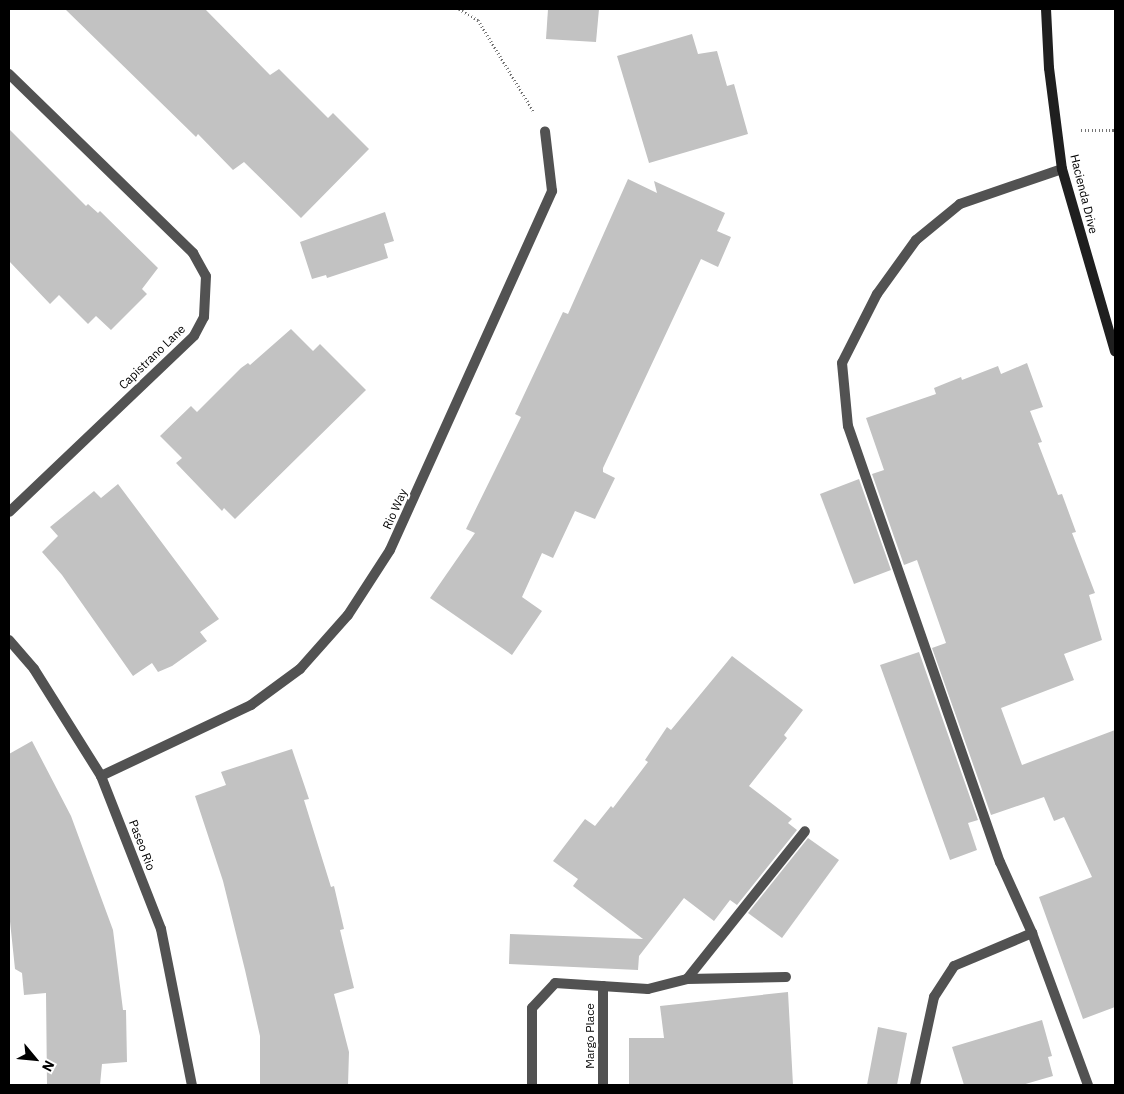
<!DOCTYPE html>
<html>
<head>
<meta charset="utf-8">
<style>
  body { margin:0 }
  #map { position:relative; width:1124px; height:1094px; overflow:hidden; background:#fff; font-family:"IBM Plex Sans",sans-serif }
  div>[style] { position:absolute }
  .building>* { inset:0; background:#c2c2c2 }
  .path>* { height:3px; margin-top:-1.5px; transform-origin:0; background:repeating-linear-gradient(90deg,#747474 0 1px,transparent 0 3.5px) }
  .service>* { height:10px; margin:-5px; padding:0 5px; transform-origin:5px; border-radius:5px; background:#525252 }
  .minor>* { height:10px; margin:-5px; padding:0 5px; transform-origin:5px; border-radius:5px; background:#525252 }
  .secondary>* { height:10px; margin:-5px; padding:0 5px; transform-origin:5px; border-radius:5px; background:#1f1f1f }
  span { translate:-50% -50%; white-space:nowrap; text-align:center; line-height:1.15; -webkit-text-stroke:4.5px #fff; paint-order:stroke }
  .street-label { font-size:12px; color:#000 }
  .frame { position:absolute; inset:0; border:10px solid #000; pointer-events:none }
  .north { position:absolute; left:10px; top:1034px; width:50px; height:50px; -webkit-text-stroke:4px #fff; paint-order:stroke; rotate:118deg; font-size:14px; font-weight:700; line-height:20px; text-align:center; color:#000 }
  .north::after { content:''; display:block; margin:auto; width:18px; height:22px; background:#000; clip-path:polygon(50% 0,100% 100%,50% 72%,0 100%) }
</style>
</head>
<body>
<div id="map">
  <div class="building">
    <div style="clip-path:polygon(65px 9px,205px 9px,270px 75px,279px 69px,328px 118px,333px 113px,369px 149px,301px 218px,244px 162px,233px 170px,198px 134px,196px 137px)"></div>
    <div style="clip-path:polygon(548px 9px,599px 9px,596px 42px,546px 39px)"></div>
    <div style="clip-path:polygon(692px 34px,698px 54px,717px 51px,727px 86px,734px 84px,748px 134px,649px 163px,617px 56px)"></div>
    <div style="clip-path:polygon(9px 129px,86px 206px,88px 204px,98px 213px,100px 211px,158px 268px,142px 289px,147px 294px,111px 330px,96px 316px,88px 324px,59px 295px,50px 304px,9px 261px)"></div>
    <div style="clip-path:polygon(628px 179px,657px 193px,654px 181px,725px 213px,717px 231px,731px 237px,718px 267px,701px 259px,603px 468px,603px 472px,615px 478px,595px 519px,575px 511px,553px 558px,542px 553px,522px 597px,542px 611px,512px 655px,430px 598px,475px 533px,466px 529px,521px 417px,515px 414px,563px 312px,568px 314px)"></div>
    <div style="clip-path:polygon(385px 212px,394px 241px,384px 244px,388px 258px,327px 278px,326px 275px,312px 279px,300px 242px)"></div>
    <div style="clip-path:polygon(291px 329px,313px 351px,320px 344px,366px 390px,235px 519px,224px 508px,222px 511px,176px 463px,182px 458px,160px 436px,191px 406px,197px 412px,241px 368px,248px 363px,250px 365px)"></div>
    <div style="clip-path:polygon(1027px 363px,1043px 407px,1030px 411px,1042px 442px,1038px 443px,1058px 495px,1062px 494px,1076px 532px,1072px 533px,1095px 593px,1089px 595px,1102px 640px,1064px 654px,1074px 680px,1001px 708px,1022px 765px,1115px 730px,1115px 1007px,1083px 1019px,1039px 897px,1092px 877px,1064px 817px,1054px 821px,1044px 797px,991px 815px,932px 648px,946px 643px,917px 560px,904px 565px,872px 474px,884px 470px,866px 418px,936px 394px,934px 388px,961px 377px,962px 380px,998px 366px,1001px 374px)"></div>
    <div style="clip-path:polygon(859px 479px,891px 570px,854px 584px,820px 494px)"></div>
    <div style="clip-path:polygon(118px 484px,219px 619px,200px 632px,207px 641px,172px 666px,158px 672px,152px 663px,133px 676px,62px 575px,42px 552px,58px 536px,50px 527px,94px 491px,101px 498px)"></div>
    <div style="clip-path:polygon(919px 652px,978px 820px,968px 823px,977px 850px,950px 860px,880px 665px)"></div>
    <div style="clip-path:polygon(732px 656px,803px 710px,784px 735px,787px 738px,749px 786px,792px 819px,788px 823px,797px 830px,737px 905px,730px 900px,714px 921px,684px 898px,639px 956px,638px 970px,509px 964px,510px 934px,643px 939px,573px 886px,578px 879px,553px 861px,585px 819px,595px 826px,611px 806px,613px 808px,648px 762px,645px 760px,667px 727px,671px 730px)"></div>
    <div style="clip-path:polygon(32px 741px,71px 816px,113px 930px,123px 1010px,126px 1010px,127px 1062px,102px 1064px,100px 1085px,47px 1085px,46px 993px,24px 995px,22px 973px,15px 969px,9px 912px,9px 754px)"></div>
    <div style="clip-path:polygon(292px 749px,309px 799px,304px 800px,331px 887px,334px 886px,344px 929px,340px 930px,354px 988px,334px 994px,349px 1052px,348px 1085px,260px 1085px,260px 1036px,245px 970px,223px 881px,195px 796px,226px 785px,221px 772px)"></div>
    <div style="clip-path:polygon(808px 838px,839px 860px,782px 938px,748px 913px)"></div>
    <div style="clip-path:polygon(788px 992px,793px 1085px,629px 1085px,629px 1038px,664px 1038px,660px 1006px)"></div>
    <div style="clip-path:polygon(1042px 1020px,1052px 1056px,1048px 1057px,1053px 1076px,1022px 1085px,964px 1085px,952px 1047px)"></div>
    <div style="clip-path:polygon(878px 1027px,907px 1033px,897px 1085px,867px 1085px)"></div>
  </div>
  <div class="path">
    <div style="left:459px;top:9px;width:22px;rotate:30deg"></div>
    <div style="left:478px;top:20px;width:108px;rotate:58.7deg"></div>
    <div style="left:1081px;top:130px;width:34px"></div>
  </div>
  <div class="service">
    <div style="left:1062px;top:169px;width:108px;rotate:161.1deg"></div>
    <div style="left:960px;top:204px;width:57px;rotate:140.7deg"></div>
    <div style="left:916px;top:240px;width:67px;rotate:125.8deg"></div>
    <div style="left:877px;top:294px;width:77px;rotate:116.9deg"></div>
    <div style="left:842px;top:363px;width:63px;rotate:84.6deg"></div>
    <div style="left:848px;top:426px;width:462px;rotate:70.8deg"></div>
    <div style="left:1000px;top:862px;width:78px;rotate:65.7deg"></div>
    <div style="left:1032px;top:933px;width:162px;rotate:69.8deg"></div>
    <div style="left:687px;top:979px;width:189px;rotate:-51.4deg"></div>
    <div style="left:532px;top:1085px;width:77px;rotate:-90deg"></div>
    <div style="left:532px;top:1008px;width:34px;rotate:-47deg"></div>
    <div style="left:555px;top:983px;width:93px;rotate:3.7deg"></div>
    <div style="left:648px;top:989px;width:40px;rotate:-14.4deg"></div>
    <div style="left:687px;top:979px;width:99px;rotate:-1.2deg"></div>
    <div style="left:915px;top:1085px;width:90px;rotate:-77.8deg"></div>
    <div style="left:934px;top:997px;width:37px;rotate:-57deg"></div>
    <div style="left:954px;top:966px;width:85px;rotate:-22.9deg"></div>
  </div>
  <div class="minor">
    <div style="left:9px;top:74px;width:257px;rotate:44.2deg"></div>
    <div style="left:193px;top:253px;width:26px;rotate:61deg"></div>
    <div style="left:206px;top:276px;width:41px;rotate:92.8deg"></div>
    <div style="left:204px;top:317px;width:21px;rotate:118deg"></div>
    <div style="left:194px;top:336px;width:255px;rotate:136.4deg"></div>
    <div style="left:9px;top:640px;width:38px;rotate:49deg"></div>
    <div style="left:34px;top:669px;width:126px;rotate:57.9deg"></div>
    <div style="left:101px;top:776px;width:164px;rotate:68.6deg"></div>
    <div style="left:161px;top:929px;width:159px;rotate:78.8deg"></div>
    <div style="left:101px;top:776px;width:166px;rotate:-25.3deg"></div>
    <div style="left:251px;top:705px;width:61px;rotate:-36.3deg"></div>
    <div style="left:300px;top:669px;width:72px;rotate:-48.4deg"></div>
    <div style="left:348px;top:615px;width:77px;rotate:-57.1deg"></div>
    <div style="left:390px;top:550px;width:394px;rotate:-65.7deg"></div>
    <div style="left:552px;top:191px;width:60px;rotate:-96.7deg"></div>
    <div style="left:603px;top:986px;width:99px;rotate:90deg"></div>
  </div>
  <div class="secondary">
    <div style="left:1046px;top:9px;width:59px;rotate:87.1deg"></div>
    <div style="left:1049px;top:68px;width:102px;rotate:82.7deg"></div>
    <div style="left:1062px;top:169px;width:190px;rotate:73.8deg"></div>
  </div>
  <div class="street-label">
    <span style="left:1084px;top:194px;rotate:76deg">Hacienda Drive</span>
    <span style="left:152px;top:357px;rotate:-44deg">Capistrano Lane</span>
    <span style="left:395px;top:509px;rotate:-66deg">Rio Way</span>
    <span style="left:142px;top:845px;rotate:69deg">Paseo Rio</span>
    <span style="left:590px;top:1036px;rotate:-90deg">Margo Place</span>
  </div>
  <div class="frame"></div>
  <div class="north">N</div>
</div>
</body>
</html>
